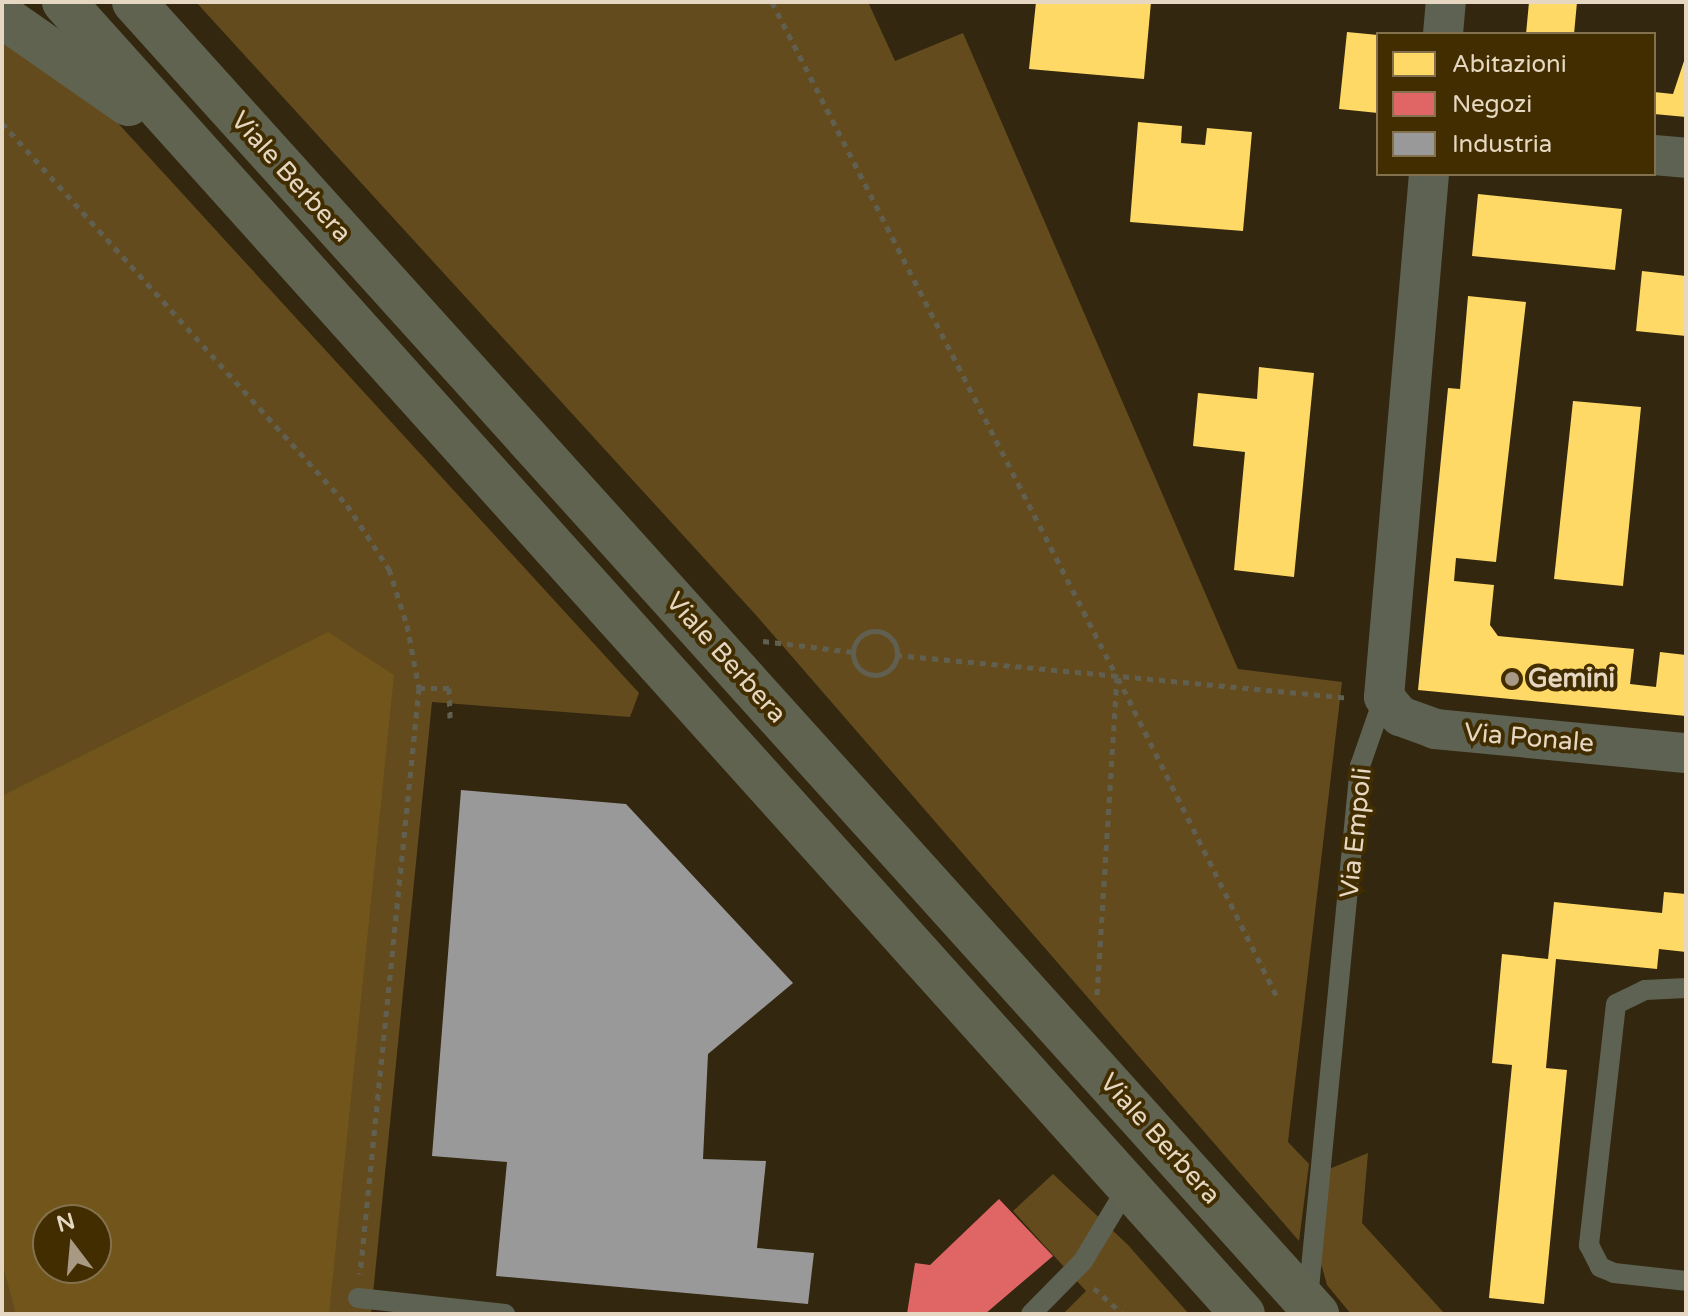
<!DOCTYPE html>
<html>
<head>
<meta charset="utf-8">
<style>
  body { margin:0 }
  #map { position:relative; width:1688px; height:1316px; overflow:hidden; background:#33270f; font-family:"Varela Round",sans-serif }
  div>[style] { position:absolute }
  .green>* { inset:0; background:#634b1e }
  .forest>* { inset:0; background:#72551b }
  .homes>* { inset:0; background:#ffd966 }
  .shops>* { inset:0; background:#e06666 }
  .industry>* { inset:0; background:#999 }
  .path>* { height:5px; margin-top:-2.5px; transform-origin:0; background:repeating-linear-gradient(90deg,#616050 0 6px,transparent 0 12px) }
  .path>.ring { margin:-2.5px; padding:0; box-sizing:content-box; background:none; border:5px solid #616050; border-radius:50% }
  .lane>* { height:20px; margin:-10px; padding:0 10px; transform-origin:10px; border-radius:10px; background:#5e6252 }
  .street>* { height:40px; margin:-20px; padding:0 20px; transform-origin:20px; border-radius:20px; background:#5e6252 }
  .secondary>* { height:44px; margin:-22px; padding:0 22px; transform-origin:22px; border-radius:22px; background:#5f6350 }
  .dots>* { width:22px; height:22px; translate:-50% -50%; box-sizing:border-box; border:4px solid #422d00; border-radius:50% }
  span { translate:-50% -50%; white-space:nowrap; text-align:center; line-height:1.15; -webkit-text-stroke:8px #422d00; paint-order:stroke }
  .street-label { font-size:26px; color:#e5d7c1 }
  .poi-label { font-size:26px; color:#e5d7c1; font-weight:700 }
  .left { translate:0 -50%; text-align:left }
  .frame { position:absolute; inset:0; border:4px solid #e5d7c1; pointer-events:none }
  .legend { position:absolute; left:1376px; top:32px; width:280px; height:144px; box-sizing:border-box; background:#422d00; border:2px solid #83714d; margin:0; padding:10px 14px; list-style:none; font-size:24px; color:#e5d7c1 }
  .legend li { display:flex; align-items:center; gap:16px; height:40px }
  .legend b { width:40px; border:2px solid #83714d }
  .north { position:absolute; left:32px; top:1204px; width:80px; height:80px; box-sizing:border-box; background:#422d00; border:2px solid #83714d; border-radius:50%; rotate:344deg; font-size:22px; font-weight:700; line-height:32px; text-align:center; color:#e5d7c1 }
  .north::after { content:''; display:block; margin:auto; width:28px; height:36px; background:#a79983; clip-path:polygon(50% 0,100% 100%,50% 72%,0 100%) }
</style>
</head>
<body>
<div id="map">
  <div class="green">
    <div style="clip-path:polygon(196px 2px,868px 2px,895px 61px,963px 33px,1238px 669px,1342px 682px,1288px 1142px,1309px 1164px,1299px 1241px,755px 614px)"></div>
    <div style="clip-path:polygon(evenodd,2px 32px,95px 98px,639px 693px,630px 717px,432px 702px,371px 1314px,2px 1314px,2px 32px,48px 1220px,96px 1220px,96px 1268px,48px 1268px,48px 1220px)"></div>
    <div style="clip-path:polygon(1368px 1153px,1362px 1223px,1445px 1314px,1351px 1314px,1327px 1285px,1320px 1260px,1329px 1169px)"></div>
    <div style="clip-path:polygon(1053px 1174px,1128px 1245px,1189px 1314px,1063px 1314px,1086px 1291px,1013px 1211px)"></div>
  </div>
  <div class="forest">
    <div style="clip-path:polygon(evenodd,328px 632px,394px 675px,329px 1314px,16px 1314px,2px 1262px,2px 796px,328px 632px,48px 1220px,96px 1220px,96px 1268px,48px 1268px,48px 1220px)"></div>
  </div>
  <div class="homes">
    <div style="clip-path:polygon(1036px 2px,1151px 2px,1144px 79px,1029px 69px)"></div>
    <div style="clip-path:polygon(1529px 2px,1577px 2px,1574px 34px,1526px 34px)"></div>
    <div style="clip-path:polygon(1347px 32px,1378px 35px,1378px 113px,1339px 109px)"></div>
    <div style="clip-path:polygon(1686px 55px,1686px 117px,1654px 114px,1654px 92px,1673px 94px)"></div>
    <div style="clip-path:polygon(1138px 122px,1182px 126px,1181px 143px,1205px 145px,1207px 128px,1252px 132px,1243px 231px,1130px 222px)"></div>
    <div style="clip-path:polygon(1478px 194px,1622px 209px,1615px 270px,1472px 256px)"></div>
    <div style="clip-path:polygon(1642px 271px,1686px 276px,1686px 336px,1636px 331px)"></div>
    <div style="clip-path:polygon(1468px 296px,1526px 302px,1496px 562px,1456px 558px,1454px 581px,1494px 585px,1490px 625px,1498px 636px,1634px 649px,1630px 684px,1656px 687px,1660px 652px,1686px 655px,1686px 716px,1418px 690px,1448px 388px,1460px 389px)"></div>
    <div style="clip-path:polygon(1259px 367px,1314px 373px,1294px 577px,1234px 570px,1245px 452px,1193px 446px,1198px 393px,1257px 399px)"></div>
    <div style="clip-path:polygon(1573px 401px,1641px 407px,1623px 586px,1554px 579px)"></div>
    <div style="clip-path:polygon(1664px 892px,1686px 894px,1686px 952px,1659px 949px,1657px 969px,1556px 959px,1546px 1068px,1567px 1070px,1544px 1304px,1489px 1298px,1512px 1065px,1492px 1063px,1502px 954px,1548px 959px,1554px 902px,1662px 913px)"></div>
  </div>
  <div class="shops">
    <div style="clip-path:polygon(999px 1199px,1053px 1256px,985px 1314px,907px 1314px,915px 1263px,930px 1265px)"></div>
  </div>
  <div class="industry">
    <div style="clip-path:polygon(461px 790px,626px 804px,793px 983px,708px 1054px,703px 1159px,766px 1161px,757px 1248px,814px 1253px,808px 1304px,496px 1276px,507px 1162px,432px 1156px)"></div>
  </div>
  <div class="path">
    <div style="left:772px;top:2px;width:758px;rotate:62.93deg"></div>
    <div style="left:1117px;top:677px;width:320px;rotate:93.6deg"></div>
    <div style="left:2px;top:123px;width:515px;rotate:47.91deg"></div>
    <div style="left:347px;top:505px;width:77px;rotate:56.7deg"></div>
    <div style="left:389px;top:569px;width:59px;rotate:72.2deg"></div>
    <div style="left:407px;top:625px;width:64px;rotate:79.2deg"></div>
    <div style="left:419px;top:688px;width:589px;rotate:95.75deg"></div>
    <div class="ring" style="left:853px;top:631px;width:39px;height:39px"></div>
    <div style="left:763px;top:641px;width:91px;rotate:7deg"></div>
    <div style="left:896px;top:655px;width:453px;rotate:5.4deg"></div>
    <div style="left:1118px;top:678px;width:356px;rotate:63.5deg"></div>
    <div style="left:419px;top:688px;width:30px"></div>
    <div style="left:449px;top:688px;width:30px;rotate:88deg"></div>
    <div style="left:1094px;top:1288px;width:39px;rotate:42deg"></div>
  </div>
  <div class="lane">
    <div style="left:1686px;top:988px;width:41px;rotate:177.2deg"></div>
    <div style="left:1645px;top:990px;width:32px;rotate:154deg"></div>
    <div style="left:1616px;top:1004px;width:243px;rotate:96.4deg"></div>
    <div style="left:1589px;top:1245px;width:25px;rotate:63deg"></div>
    <div style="left:1600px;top:1267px;width:15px;rotate:23deg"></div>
    <div style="left:1614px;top:1273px;width:72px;rotate:6.3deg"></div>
    <div style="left:358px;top:1298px;width:148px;rotate:6.2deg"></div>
    <div style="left:1308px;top:1299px;width:536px;rotate:-84.43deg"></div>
    <div style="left:1360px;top:766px;width:73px;rotate:-70.8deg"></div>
    <div style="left:1031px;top:1314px;width:74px;rotate:-45.5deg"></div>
    <div style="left:1083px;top:1261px;width:85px;rotate:-58.9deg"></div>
  </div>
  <div class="street">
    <div style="left:1443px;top:34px;width:32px;rotate:-85deg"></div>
    <div style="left:1654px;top:155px;width:32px;rotate:5deg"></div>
    <div style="left:1429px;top:174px;width:525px;rotate:94.92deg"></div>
    <div style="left:1384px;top:697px;width:25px;rotate:50deg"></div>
    <div style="left:1400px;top:716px;width:37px;rotate:20deg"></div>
    <div style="left:1435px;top:729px;width:252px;rotate:5.5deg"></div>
  </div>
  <div class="secondary">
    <div style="left:64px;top:2px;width:1764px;rotate:48.06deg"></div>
    <div style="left:134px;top:2px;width:1767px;rotate:47.96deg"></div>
    <div style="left:2px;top:16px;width:154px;rotate:34.9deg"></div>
  </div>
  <div class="dots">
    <div style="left:1512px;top:679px;background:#a79983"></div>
  </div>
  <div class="street-label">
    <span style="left:291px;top:177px;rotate:48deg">Viale Berbera</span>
    <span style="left:726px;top:658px;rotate:48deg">Viale Berbera</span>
    <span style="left:1529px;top:738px;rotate:5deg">Via Ponale</span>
    <span style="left:1356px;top:833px;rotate:-84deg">Via Empoli</span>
    <span style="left:1160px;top:1139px;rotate:48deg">Viale Berbera</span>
  </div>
  <div class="poi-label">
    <span class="left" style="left:1528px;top:679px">Gemini</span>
  </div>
  <div class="frame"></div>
  <ul class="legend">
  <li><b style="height:22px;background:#ffd966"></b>Abitazioni</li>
  <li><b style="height:22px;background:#e06666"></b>Negozi</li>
  <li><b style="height:22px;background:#999"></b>Industria</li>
  </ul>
  <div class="north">N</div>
</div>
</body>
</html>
